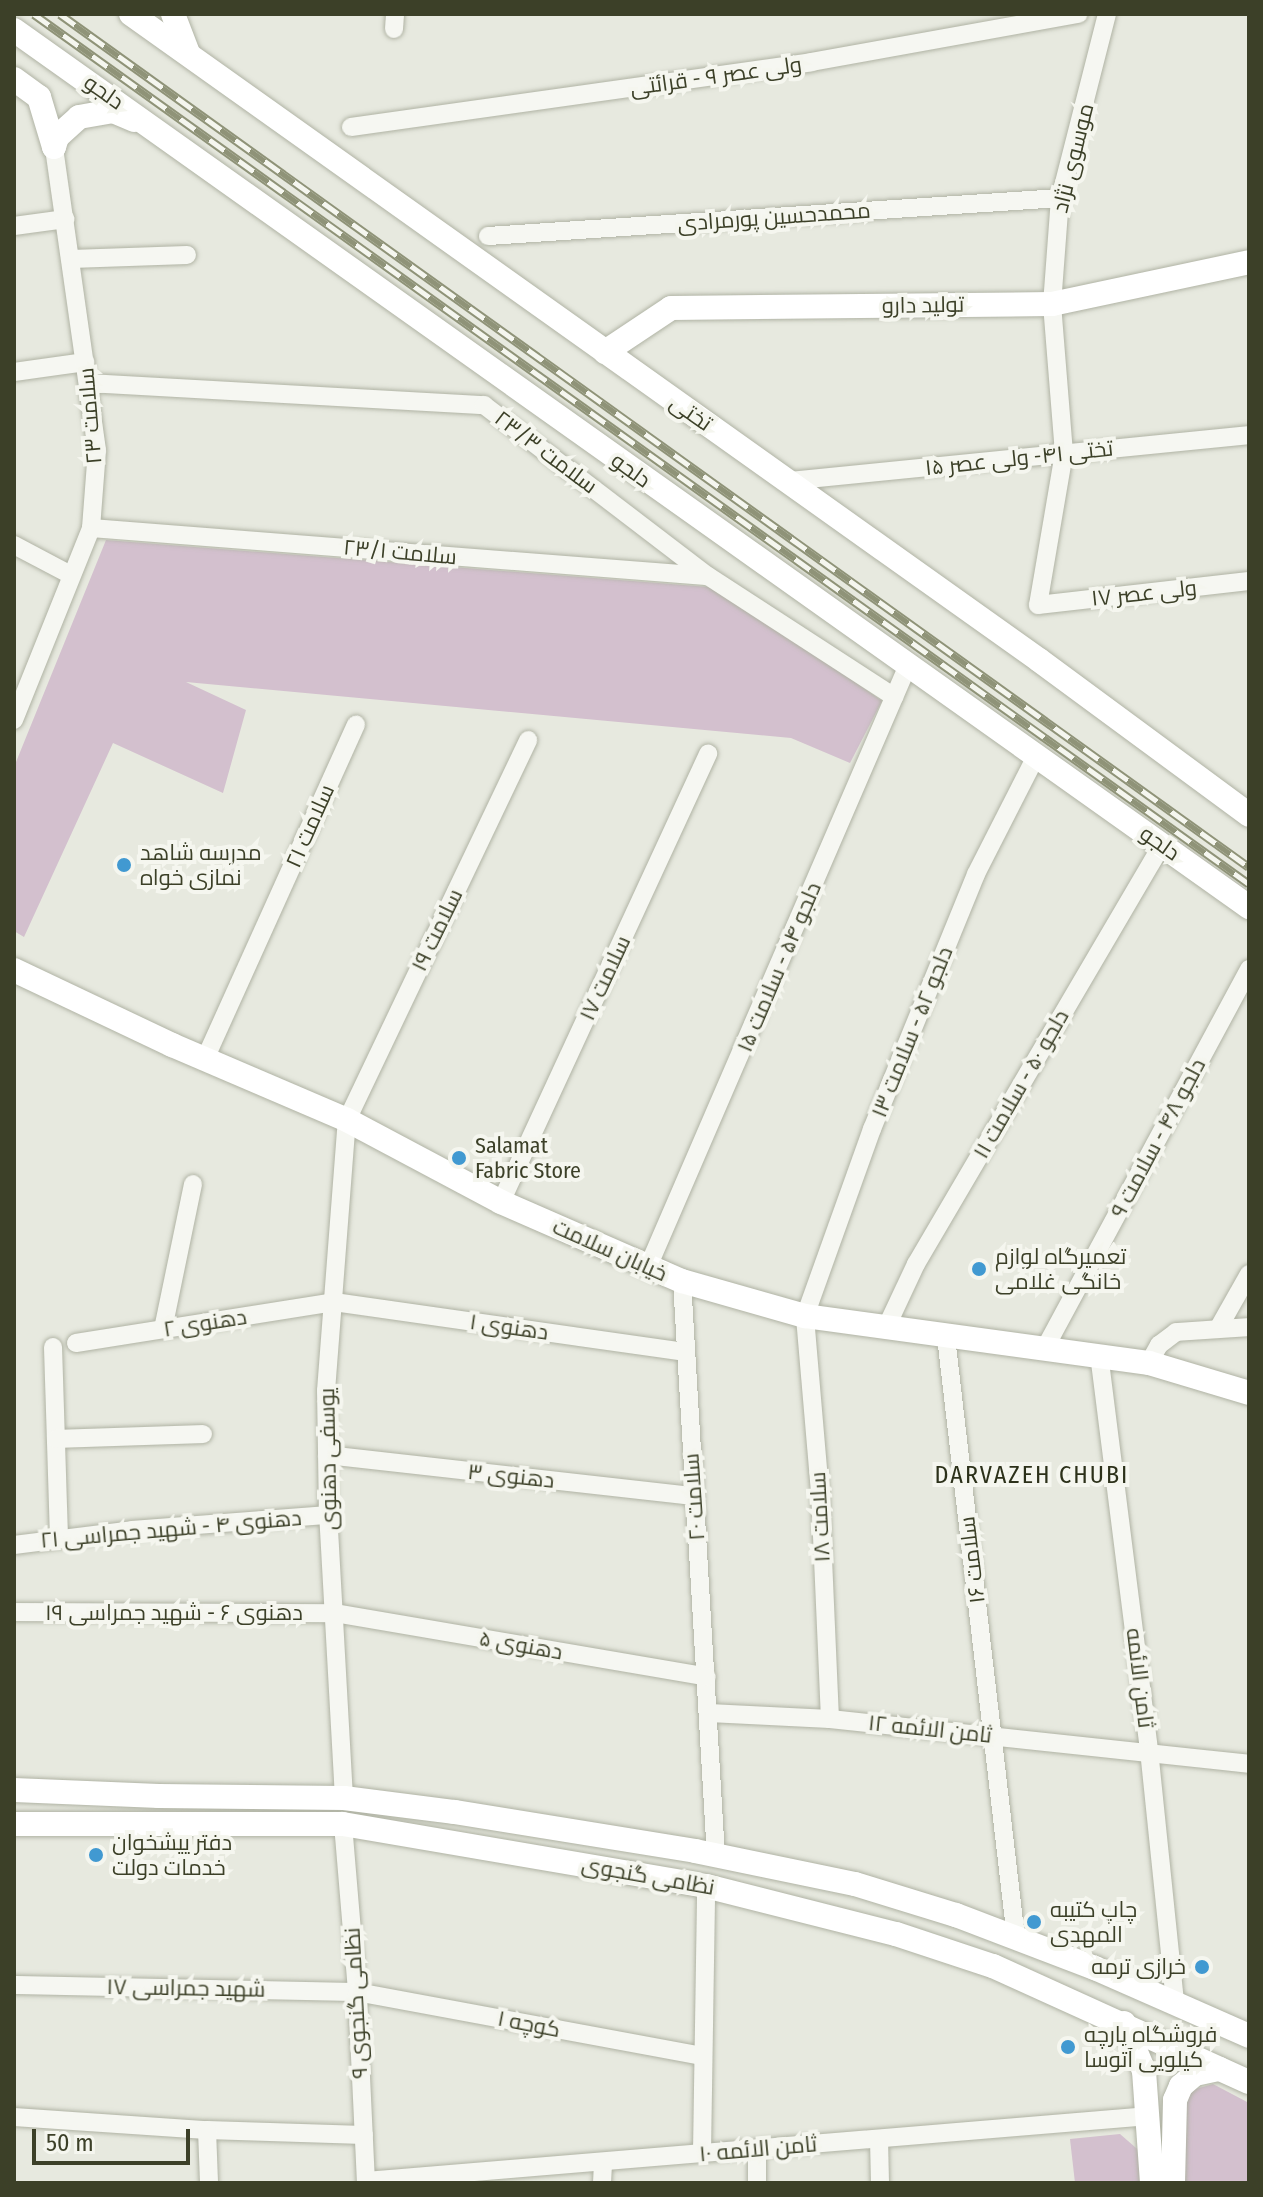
<!DOCTYPE html>
<html>
<head>
<meta charset="utf-8">
<style>
  body { margin:0 }
  #map { position:relative; width:1263px; height:2197px; overflow:hidden; background:#e7e9df; font-family:"Fira Sans Condensed",Cairo,sans-serif }
  div>[style] { position:absolute }
  .green>* { inset:0; background:#d3c0ce }
  .roads { filter:drop-shadow(0 0 2px #b0b3a4) drop-shadow(0 0 2px #b0b3a4) }
  .street>* { height:18px; margin:-9px; padding:0 9px; transform-origin:9px; border-radius:9px; background:#f6f7f2 }
  .secondary>* { height:24px; margin:-12px; padding:0 12px; transform-origin:12px; border-radius:12px; background:#fff }
  .rail>* { height:9px; margin-top:-4.5px; transform-origin:0; background:repeating-linear-gradient(90deg,#f5f6ef 0 18px,#8f9378 0 36px); box-sizing:border-box; border-block:2px solid #8f9378 }
  .dots>* { width:22px; height:22px; translate:-50% -50%; box-sizing:border-box; border:4px solid #f5f6ef; border-radius:50% }
  span { translate:-50% -50%; white-space:nowrap; text-align:center; line-height:1.15; -webkit-text-stroke:8px #f5f6ef; paint-order:stroke }
  .street-label { font-size:22px; color:#3c4028 }
  .poi-label { font-size:22px; color:#3c4028 }
  .left { translate:0 -50%; text-align:left }
  .right { translate:-100% -50%; text-align:right }
  .neighbourhood-label { font-size:24px; color:#2c311a; letter-spacing:2px }
  .frame { position:absolute; inset:0; border:16px solid #3c4028; pointer-events:none }
  .scale { position:absolute; left:32px; top:2129px; width:158px; height:36px; box-sizing:border-box; border:4px solid #3c4028; border-top:0; padding-left:10px; font-size:24px; line-height:28px; white-space:nowrap; color:#3c4028; -webkit-text-stroke:6px #f5f6ef; paint-order:stroke }
</style>
</head>
<body>
<div id="map">
  <div class="green">
    <div style="clip-path:polygon(106px 540px,722px 588px,882px 701px,850px 763px,791px 738px,186px 682px,246px 710px,223px 793px,113px 743px,24px 937px,14px 931px,14px 767px)"></div>
    <div style="clip-path:polygon(1213px 2084px,1249px 2103px,1249px 2183px,1183px 2183px,1187px 2098px,1192px 2090px)"></div>
    <div style="clip-path:polygon(1120px 2134px,1143px 2154px,1143px 2183px,1075px 2183px,1070px 2139px)"></div>
  </div>
  <div class="roads">
    <div class="street">
      <div style="left:1107px;top:14px;width:190px;rotate:104.3deg"></div>
      <div style="left:1060px;top:198px;width:106px;rotate:94.3deg"></div>
      <div style="left:1052px;top:304px;width:149px;rotate:85.4deg"></div>
      <div style="left:1064px;top:453px;width:154px;rotate:99.7deg"></div>
      <div style="left:1038px;top:605px;width:212px;rotate:-6.5deg"></div>
      <div style="left:394px;top:29px;width:15px;rotate:-86deg"></div>
      <div style="left:351px;top:127px;width:465px;rotate:-8deg"></div>
      <div style="left:811px;top:62px;width:272px;rotate:-10.2deg"></div>
      <div style="left:14px;top:226px;width:52px;rotate:-7.7deg"></div>
      <div style="left:488px;top:236px;width:573px;rotate:-3.8deg"></div>
      <div style="left:71px;top:259px;width:116px;rotate:-2deg"></div>
      <div style="left:14px;top:372px;width:72px;rotate:-8deg"></div>
      <div style="left:88px;top:383px;width:397px;rotate:3.2deg"></div>
      <div style="left:484px;top:405px;width:282px;rotate:37.4deg"></div>
      <div style="left:708px;top:576px;width:222px;rotate:33deg"></div>
      <div style="left:789px;top:481px;width:462px;rotate:-5.7deg"></div>
      <div style="left:91px;top:528px;width:617px;rotate:4.46deg"></div>
      <div style="left:14px;top:545px;width:64px;rotate:27.8deg"></div>
      <div style="left:14px;top:720px;width:207px;rotate:-68.1deg"></div>
      <div style="left:91px;top:528px;width:78px;rotate:-85.6deg"></div>
      <div style="left:97px;top:450px;width:306px;rotate:-98.1deg"></div>
      <div style="left:205px;top:1059px;width:367px;rotate:-65.7deg"></div>
      <div style="left:501px;top:1202px;width:494px;rotate:-65.2deg"></div>
      <div style="left:648px;top:1267px;width:656px;rotate:-66.64deg"></div>
      <div style="left:682px;top:1281px;width:577px;rotate:86.62deg"></div>
      <div style="left:1219px;top:1327px;width:61px;rotate:-60.5deg"></div>
      <div style="left:886px;top:1328px;width:71px;rotate:-64.9deg"></div>
      <div style="left:916px;top:1264px;width:487px;rotate:-59.6deg"></div>
      <div style="left:163px;top:1329px;width:148px;rotate:-78.3deg"></div>
      <div style="left:946px;top:1337px;width:605px;rotate:83.36deg"></div>
      <div style="left:76px;top:1343px;width:261px;rotate:-9deg"></div>
      <div style="left:334px;top:1302px;width:354px;rotate:8.1deg"></div>
      <div style="left:53px;top:1347px;width:192px;rotate:88.2deg"></div>
      <div style="left:1044px;top:1350px;width:433px;rotate:-61.7deg"></div>
      <div style="left:1099px;top:1354px;width:399px;rotate:82.8deg"></div>
      <div style="left:1149px;top:1750px;width:254px;rotate:84.1deg"></div>
      <div style="left:1149px;top:1363px;width:21px;rotate:-61deg"></div>
      <div style="left:1159px;top:1345px;width:21px;rotate:-37deg"></div>
      <div style="left:1176px;top:1332px;width:73px;rotate:-3.9deg"></div>
      <div style="left:56px;top:1439px;width:147px;rotate:-1.9deg"></div>
      <div style="left:327px;top:1455px;width:369px;rotate:6.4deg"></div>
      <div style="left:14px;top:1545px;width:119px;rotate:-7.2deg"></div>
      <div style="left:132px;top:1530px;width:197px;rotate:-4.4deg"></div>
      <div style="left:14px;top:1612px;width:320px;rotate:0.2deg"></div>
      <div style="left:334px;top:1613px;width:378px;rotate:9.7deg"></div>
      <div style="left:709px;top:1713px;width:121px;rotate:2.8deg"></div>
      <div style="left:830px;top:1719px;width:421px;rotate:6.1deg"></div>
      <div style="left:830px;top:1719px;width:227px;rotate:-92.5deg"></div>
      <div style="left:820px;top:1492px;width:177px;rotate:-94.9deg"></div>
      <div style="left:805px;top:1316px;width:199px;rotate:-70.3deg"></div>
      <div style="left:872px;top:1129px;width:275px;rotate:-67.8deg"></div>
      <div style="left:976px;top:874px;width:132px;rotate:-63deg"></div>
      <div style="left:344px;top:1798px;width:283px;rotate:-93.2deg"></div>
      <div style="left:328px;top:1515px;width:124px;rotate:-90.9deg"></div>
      <div style="left:326px;top:1391px;width:272px;rotate:-85.6deg"></div>
      <div style="left:347px;top:1120px;width:421px;rotate:-64.5deg"></div>
      <div style="left:343px;top:1824px;width:169px;rotate:85.2deg"></div>
      <div style="left:357px;top:1992px;width:191px;rotate:87.3deg"></div>
      <div style="left:14px;top:1985px;width:343px;rotate:1.2deg"></div>
      <div style="left:357px;top:1992px;width:351px;rotate:10.5deg"></div>
      <div style="left:14px;top:2117px;width:193px;rotate:3.9deg"></div>
      <div style="left:207px;top:2130px;width:157px;rotate:1.8deg"></div>
      <div style="left:207px;top:2130px;width:53px;rotate:87.8deg"></div>
      <div style="left:879px;top:2139px;width:44px;rotate:88.7deg"></div>
      <div style="left:702px;top:2153px;width:267px;rotate:-89.1deg"></div>
      <div style="left:366px;top:2181px;width:786px;rotate:-4.75deg"></div>
      <div style="left:602px;top:2183px;width:21px;rotate:-87deg"></div>
      <div style="left:757px;top:2183px;width:34px;rotate:-90deg"></div>
    </div>
    <div class="secondary">
      <div style="left:131px;top:14px;width:1114px;rotate:35.43deg"></div>
      <div style="left:1039px;top:660px;width:261px;rotate:36.4deg"></div>
      <div style="left:173px;top:14px;width:40px;rotate:69deg"></div>
      <div style="left:14px;top:30px;width:1515px;rotate:35.38deg"></div>
      <div style="left:14px;top:79px;width:31px;rotate:36deg"></div>
      <div style="left:39px;top:97px;width:52px;rotate:73.3deg"></div>
      <div style="left:54px;top:147px;width:10px;rotate:-73deg"></div>
      <div style="left:57px;top:137px;width:30px;rotate:-42deg"></div>
      <div style="left:79px;top:117px;width:35px;rotate:-10deg"></div>
      <div style="left:113px;top:111px;width:23px;rotate:23deg"></div>
      <div style="left:605px;top:352px;width:79px;rotate:-33.7deg"></div>
      <div style="left:671px;top:308px;width:381px;rotate:-0.6deg"></div>
      <div style="left:1052px;top:304px;width:201px;rotate:-12deg"></div>
      <div style="left:14px;top:970px;width:175px;rotate:25.4deg"></div>
      <div style="left:172px;top:1045px;width:190px;rotate:23.2deg"></div>
      <div style="left:347px;top:1120px;width:174px;rotate:28deg"></div>
      <div style="left:501px;top:1202px;width:197px;rotate:23.6deg"></div>
      <div style="left:682px;top:1281px;width:128px;rotate:15.9deg"></div>
      <div style="left:805px;top:1316px;width:347px;rotate:7.8deg"></div>
      <div style="left:1149px;top:1363px;width:104px;rotate:16.7deg"></div>
      <div style="left:14px;top:1790px;width:145px;rotate:2.4deg"></div>
      <div style="left:159px;top:1796px;width:185px;rotate:0.6deg"></div>
      <div style="left:344px;top:1798px;width:112px;rotate:7.2deg"></div>
      <div style="left:455px;top:1812px;width:243px;rotate:9.2deg"></div>
      <div style="left:695px;top:1851px;width:163px;rotate:11.7deg"></div>
      <div style="left:855px;top:1884px;width:106px;rotate:17.1deg"></div>
      <div style="left:956px;top:1915px;width:149px;rotate:20.9deg"></div>
      <div style="left:1095px;top:1968px;width:168px;rotate:23.8deg"></div>
      <div style="left:14px;top:1824px;width:329px"></div>
      <div style="left:343px;top:1824px;width:368px;rotate:9.7deg"></div>
      <div style="left:706px;top:1886px;width:196px;rotate:14.2deg"></div>
      <div style="left:896px;top:1934px;width:102px;rotate:18.3deg"></div>
      <div style="left:993px;top:1966px;width:281px;rotate:24.4deg"></div>
      <div style="left:1124px;top:2023px;width:52px;rotate:67.4deg"></div>
      <div style="left:1144px;top:2071px;width:112px;rotate:85.9deg"></div>
      <div style="left:1173px;top:2183px;width:83px;rotate:-88.6deg"></div>
      <div style="left:1175px;top:2100px;width:15px;rotate:-67deg"></div>
      <div style="left:1181px;top:2086px;width:18px;rotate:-41deg"></div>
      <div style="left:1195px;top:2074px;width:25px;rotate:-12deg"></div>
    </div>
  </div>
  <div class="rail">
    <div style="left:34px;top:14px;width:1494px;rotate:35.6deg"></div>
    <div style="left:60px;top:14px;width:1463px;rotate:35.66deg"></div>
  </div>
  <div class="dots">
    <div style="left:124px;top:865px;background:#4199d1"></div>
    <div style="left:459px;top:1158px;background:#4199d1"></div>
    <div style="left:979px;top:1269px;background:#4199d1"></div>
    <div style="left:96px;top:1855px;background:#4199d1"></div>
    <div style="left:1034px;top:1922px;background:#4199d1"></div>
    <div style="left:1202px;top:1967px;background:#4199d1"></div>
    <div style="left:1068px;top:2047px;background:#4199d1"></div>
  </div>
  <div class="street-label">
    <span style="left:716px;top:76px;rotate:-8deg">ولی عصر ۹ - قرائتی</span>
    <span style="left:104px;top:92px;rotate:35deg">دلجو</span>
    <span style="left:1073px;top:158px;rotate:-76deg">موسوی نژاد</span>
    <span style="left:774px;top:217px;rotate:-4deg">محمدحسین پورمرادی</span>
    <span style="left:923px;top:305px;rotate:-1deg">تولید دارو</span>
    <span style="left:691px;top:413px;rotate:35deg">تختی</span>
    <span style="left:90px;top:416px;rotate:-95deg">سلامت ۲۳</span>
    <span style="left:546px;top:452px;rotate:37deg">سلامت ۲۳/۳</span>
    <span style="left:1019px;top:458px;rotate:-6deg">تختی ۴۱- ولی عصر ۱۵</span>
    <span style="left:631px;top:470px;rotate:36deg">دلجو</span>
    <span style="left:400px;top:552px;rotate:5deg">سلامت ۲۳/۱</span>
    <span style="left:1144px;top:593px;rotate:-6deg">ولی عصر ۱۷</span>
    <span style="left:310px;top:826px;rotate:-66deg">سلامت ۲۱</span>
    <span style="left:1160px;top:843px;rotate:35deg">دلجو</span>
    <span style="left:437px;top:930px;rotate:-64deg">سلامت ۱۹</span>
    <span style="left:779px;top:967px;rotate:-67deg">دلجو ۵۴ - سلامت ۱۵</span>
    <span style="left:605px;top:978px;rotate:-65deg">سلامت ۱۷</span>
    <span style="left:912px;top:1032px;rotate:-68deg">دلجو ۵۲ - سلامت ۱۳</span>
    <span style="left:1021px;top:1084px;rotate:-60deg">دلجو ۵۰ - سلامت ۱۱</span>
    <span style="left:1158px;top:1138px;rotate:-62deg">دلجو ۴۸ - سلامت ۹</span>
    <span style="left:610px;top:1250px;rotate:24deg">خیابان سلامت</span>
    <span style="left:205px;top:1323px;rotate:-9deg">دهنوی ۲</span>
    <span style="left:509px;top:1327px;rotate:8deg">دهنوی ۱</span>
    <span style="left:328px;top:1459px;rotate:-91deg">یوسفی دهنوی</span>
    <span style="left:511px;top:1476px;rotate:6deg">دهنوی ۳</span>
    <span style="left:694px;top:1497px;rotate:-94deg">سلامت ۲۰</span>
    <span style="left:820px;top:1517px;rotate:-93deg">سلامت ۱۸</span>
    <span style="left:171px;top:1529px;rotate:-5deg">دهنوی ۴ - شهید جمراسی ۲۱</span>
    <span style="left:972px;top:1560px;rotate:-97deg">سلامت ۱۶</span>
    <span style="left:174px;top:1613px">دهنوی ۶ - شهید جمراسی ۱۹</span>
    <span style="left:521px;top:1645px;rotate:10deg">دهنوی ۵</span>
    <span style="left:1140px;top:1678px;rotate:83deg">ثامن الائمه</span>
    <span style="left:930px;top:1729px;rotate:6deg">ثامن الائمه ۱۲</span>
    <span style="left:648px;top:1876px;rotate:10deg">نظامی گنجوی</span>
    <span style="left:186px;top:1988px;rotate:1deg">شهید جمراسی ۱۷</span>
    <span style="left:356px;top:2003px;rotate:-93deg">نظامی گنجوی ۹</span>
    <span style="left:529px;top:2024px;rotate:11deg">کوچه ۱</span>
    <span style="left:758px;top:2149px;rotate:-5deg">ثامن الائمه ۱۰</span>
  </div>
  <div class="poi-label">
    <span class="left" style="left:140px;top:865px">مدرسه شاهد<br>نمازی خواه</span>
    <span class="left" style="left:475px;top:1158px">Salamat<br>Fabric Store</span>
    <span class="left" style="left:995px;top:1269px">تعمیرگاه لوازم<br>خانگی غلامی</span>
    <span class="left" style="left:112px;top:1855px">دفتر پیشخوان<br>خدمات دولت</span>
    <span class="left" style="left:1050px;top:1922px">چاپ‌ کتیبه<br>المهدی</span>
    <span class="right" style="left:1186px;top:1967px">خرازی ترمه</span>
    <span class="left" style="left:1084px;top:2047px">فروشگاه پارچه<br>کیلویی آتوسا</span>
  </div>
  <div class="neighbourhood-label">
    <span style="left:1032px;top:1476px">DARVAZEH CHUBI</span>
  </div>
  <div class="frame"></div>
  <div class="scale">50 m</div>
</div>
</body>
</html>
